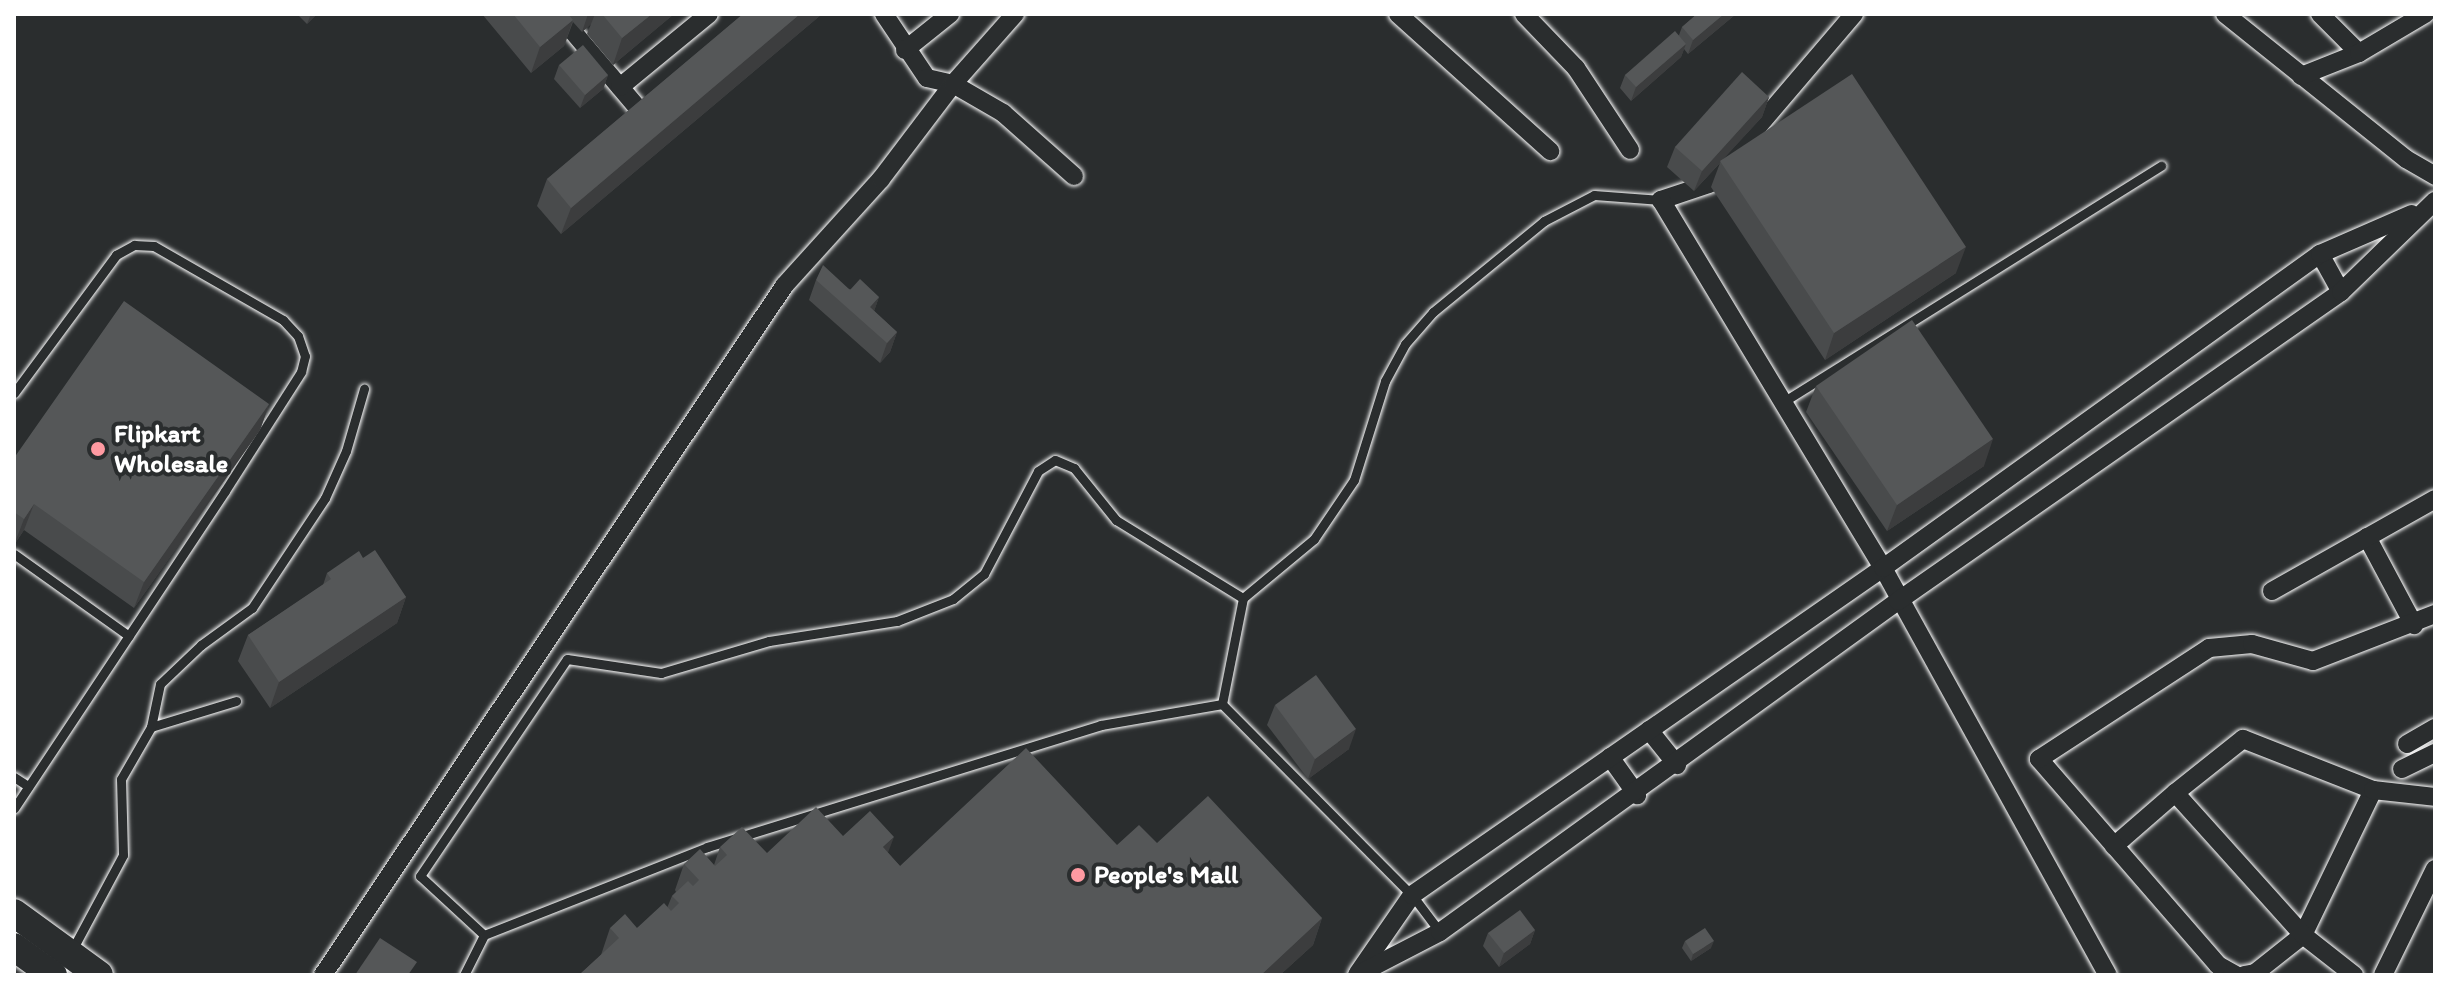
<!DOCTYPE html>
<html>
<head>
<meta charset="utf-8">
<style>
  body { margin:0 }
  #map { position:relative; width:2449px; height:989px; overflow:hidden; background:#2a2d2e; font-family:Itim,sans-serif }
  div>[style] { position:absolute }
  .roads { filter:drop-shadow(0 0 2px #fff) drop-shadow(0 0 2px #fff) }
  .service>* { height:9px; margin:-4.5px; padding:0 4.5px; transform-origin:4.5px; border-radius:4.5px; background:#2a2d2e }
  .minor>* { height:18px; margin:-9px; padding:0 9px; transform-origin:9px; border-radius:9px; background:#2a2d2e }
  .primary>* { height:28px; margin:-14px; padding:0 14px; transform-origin:14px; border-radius:14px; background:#2a2d2e }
  .wall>* { inset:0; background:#494b4c }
  .shaded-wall>* { inset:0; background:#3c3d3e }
  .building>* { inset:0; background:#555758 }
  .dots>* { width:22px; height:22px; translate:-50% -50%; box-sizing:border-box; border:4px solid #2a2d2e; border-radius:50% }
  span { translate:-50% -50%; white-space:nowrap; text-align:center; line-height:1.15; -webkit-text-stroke:8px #2a2d2e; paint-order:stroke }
  .poi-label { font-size:26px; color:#fff; font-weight:700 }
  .left { translate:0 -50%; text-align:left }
  .frame { position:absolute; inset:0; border:16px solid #fff; pointer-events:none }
</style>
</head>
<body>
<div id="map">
  <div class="roads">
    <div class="service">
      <div style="left:14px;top:393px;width:172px;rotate:-53.5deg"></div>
      <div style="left:116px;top:255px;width:21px;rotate:-29deg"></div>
      <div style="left:134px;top:245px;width:20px;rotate:3deg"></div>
      <div style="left:154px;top:246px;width:149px;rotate:29.8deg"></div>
      <div style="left:283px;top:320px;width:22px;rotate:47deg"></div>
      <div style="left:298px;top:336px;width:21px;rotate:71deg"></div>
      <div style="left:305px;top:356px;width:16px;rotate:104deg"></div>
      <div style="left:301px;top:372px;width:141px;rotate:122.6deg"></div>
      <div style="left:225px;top:491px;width:381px;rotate:123.6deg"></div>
      <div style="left:1783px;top:402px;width:446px;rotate:-32deg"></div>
      <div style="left:14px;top:554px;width:141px;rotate:35.5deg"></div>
      <div style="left:1243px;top:598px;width:92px;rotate:-39.7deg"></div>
      <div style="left:1314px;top:539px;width:71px;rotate:-55.9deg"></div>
      <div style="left:1354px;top:480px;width:104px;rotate:-72.6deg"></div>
      <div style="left:1385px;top:381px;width:42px;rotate:-61.6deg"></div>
      <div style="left:1405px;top:344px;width:43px;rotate:-48.8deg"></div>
      <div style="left:1433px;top:312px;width:144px;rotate:-39.3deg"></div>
      <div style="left:1544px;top:221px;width:56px;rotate:-27.5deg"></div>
      <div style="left:1594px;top:195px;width:67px;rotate:4.3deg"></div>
      <div style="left:151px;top:727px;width:89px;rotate:-17deg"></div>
      <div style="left:14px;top:777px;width:17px;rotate:33deg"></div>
      <div style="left:484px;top:935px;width:87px;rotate:-137.3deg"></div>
      <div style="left:420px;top:876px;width:262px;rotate:-55.9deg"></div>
      <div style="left:567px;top:659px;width:95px;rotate:8.5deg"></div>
      <div style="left:661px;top:673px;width:113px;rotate:-16.5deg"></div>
      <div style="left:769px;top:641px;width:130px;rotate:-8.9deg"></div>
      <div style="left:897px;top:621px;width:60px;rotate:-21.4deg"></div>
      <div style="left:953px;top:599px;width:40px;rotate:-39deg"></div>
      <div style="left:984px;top:574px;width:116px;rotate:-62.3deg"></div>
      <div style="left:1038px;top:471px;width:20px;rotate:-33deg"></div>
      <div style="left:1055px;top:460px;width:21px;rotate:23deg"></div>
      <div style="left:1074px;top:468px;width:67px;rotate:51.1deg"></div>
      <div style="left:1116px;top:520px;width:149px;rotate:31.6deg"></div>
      <div style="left:1243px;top:598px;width:108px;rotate:101.2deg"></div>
      <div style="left:71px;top:952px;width:110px;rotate:-61.8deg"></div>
      <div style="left:123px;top:855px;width:76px;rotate:-91.5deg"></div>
      <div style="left:121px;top:779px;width:60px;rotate:-60deg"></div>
      <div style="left:151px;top:727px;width:44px;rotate:-78.2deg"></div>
      <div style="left:160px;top:684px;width:57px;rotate:-43.6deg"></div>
      <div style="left:201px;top:645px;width:63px;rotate:-36deg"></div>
      <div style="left:252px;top:608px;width:132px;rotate:-56.4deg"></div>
      <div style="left:325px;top:498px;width:51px;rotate:-65.9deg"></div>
      <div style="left:346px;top:451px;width:65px;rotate:-73.8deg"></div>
      <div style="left:464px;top:975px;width:45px;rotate:-63.4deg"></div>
      <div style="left:484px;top:935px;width:240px;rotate:-21.5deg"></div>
      <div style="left:707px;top:847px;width:412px;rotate:-17.2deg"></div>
      <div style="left:1101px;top:725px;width:123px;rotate:-9.8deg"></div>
      <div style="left:1222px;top:704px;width:269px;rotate:45.2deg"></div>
      <div style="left:1412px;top:895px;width:46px;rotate:52.9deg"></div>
    </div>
    <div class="minor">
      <div style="left:558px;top:14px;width:128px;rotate:49.7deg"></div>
      <div style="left:884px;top:14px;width:77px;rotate:56.1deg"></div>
      <div style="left:927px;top:78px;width:27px;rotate:13deg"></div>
      <div style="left:953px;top:84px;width:58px;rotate:30.1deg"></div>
      <div style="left:1003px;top:113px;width:95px;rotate:41.6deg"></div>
      <div style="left:1398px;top:14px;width:205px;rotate:42deg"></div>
      <div style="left:1524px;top:14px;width:75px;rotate:46.1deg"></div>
      <div style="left:1576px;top:68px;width:98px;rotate:56.6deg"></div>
      <div style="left:1854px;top:14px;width:223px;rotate:130.5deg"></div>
      <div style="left:1709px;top:184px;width:51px;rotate:161.6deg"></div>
      <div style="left:1661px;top:200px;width:430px;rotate:58.9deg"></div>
      <div style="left:1883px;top:568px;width:465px;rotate:61.1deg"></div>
      <div style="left:2225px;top:14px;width:232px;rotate:38.7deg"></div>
      <div style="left:2406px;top:159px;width:34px;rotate:30deg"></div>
      <div style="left:2320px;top:14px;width:55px;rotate:45deg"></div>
      <div style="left:905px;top:50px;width:58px;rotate:-38.7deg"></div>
      <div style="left:2301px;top:76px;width:62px;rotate:-21.6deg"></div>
      <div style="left:2359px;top:53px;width:77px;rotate:-30.6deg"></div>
      <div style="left:620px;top:87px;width:115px;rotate:-39.4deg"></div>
      <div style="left:2320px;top:254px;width:43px;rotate:61.1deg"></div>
      <div style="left:2367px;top:537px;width:100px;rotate:61.9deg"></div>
      <div style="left:2272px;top:591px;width:187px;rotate:-29.4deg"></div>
      <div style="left:1649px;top:730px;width:45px;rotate:51.3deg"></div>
      <div style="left:2407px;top:744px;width:32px;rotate:-30deg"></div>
      <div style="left:1610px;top:757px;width:47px;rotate:54.6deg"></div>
      <div style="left:2402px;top:769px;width:37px;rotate:-26deg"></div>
      <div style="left:2114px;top:846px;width:81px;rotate:-41deg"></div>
      <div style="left:1358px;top:973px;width:95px;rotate:-55.3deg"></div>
      <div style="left:1412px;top:895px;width:573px;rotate:-34.77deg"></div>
      <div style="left:1883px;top:568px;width:538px;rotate:-35.7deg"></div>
      <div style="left:2320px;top:254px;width:100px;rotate:-23.5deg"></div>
      <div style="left:323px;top:975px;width:829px;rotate:-56.21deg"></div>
      <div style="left:784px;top:286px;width:144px;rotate:-47.8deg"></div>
      <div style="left:881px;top:179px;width:119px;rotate:-52.8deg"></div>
      <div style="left:953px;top:84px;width:94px;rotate:-48.5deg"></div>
      <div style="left:1357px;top:975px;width:93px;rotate:-27.4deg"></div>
      <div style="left:1440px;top:932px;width:565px;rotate:-35.86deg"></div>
      <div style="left:1898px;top:601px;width:540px;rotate:-34.9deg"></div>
      <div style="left:2341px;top:292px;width:131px;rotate:-44.1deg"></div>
      <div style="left:2236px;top:975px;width:21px;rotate:-151deg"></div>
      <div style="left:2218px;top:965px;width:273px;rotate:-131deg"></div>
      <div style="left:2039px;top:759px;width:203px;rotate:-33.1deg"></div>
      <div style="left:2209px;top:648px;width:43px;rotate:-5.3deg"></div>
      <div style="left:2252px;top:644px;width:63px;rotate:15.6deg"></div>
      <div style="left:2313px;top:661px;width:131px;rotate:-21.1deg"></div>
      <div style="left:2244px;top:975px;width:11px;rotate:-10deg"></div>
      <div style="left:2255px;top:973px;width:61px;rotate:-38.4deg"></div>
      <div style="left:2303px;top:935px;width:161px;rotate:-64.2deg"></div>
      <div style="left:2354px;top:975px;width:65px;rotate:-141.9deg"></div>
      <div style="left:2303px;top:935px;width:191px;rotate:-132deg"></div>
      <div style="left:2175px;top:793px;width:87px;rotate:-38.5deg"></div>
      <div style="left:2243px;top:739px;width:140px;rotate:21.4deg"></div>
      <div style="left:2373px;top:790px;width:62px;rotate:6.4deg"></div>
      <div style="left:2383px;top:975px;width:118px;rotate:-63.9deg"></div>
    </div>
    <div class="primary">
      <div style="left:14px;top:913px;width:105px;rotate:36.1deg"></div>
      <div style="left:14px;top:947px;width:48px;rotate:35.7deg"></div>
    </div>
  </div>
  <div class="wall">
    <div style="clip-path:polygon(297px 14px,317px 14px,307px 24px)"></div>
    <div style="clip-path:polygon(482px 14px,674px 14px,613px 65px,587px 34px,591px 24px,582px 32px,573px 22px,564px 46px,531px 73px)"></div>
    <div style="clip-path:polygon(743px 14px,822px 14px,561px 234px,537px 206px,547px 179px)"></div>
    <div style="clip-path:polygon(1697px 14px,1736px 14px,1688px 54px,1684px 49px,1681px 57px,1631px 101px,1620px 88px,1625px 75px,1679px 35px,1682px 27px)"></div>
    <div style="clip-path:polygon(559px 65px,608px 75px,603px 89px,580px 108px,554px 79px)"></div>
    <div style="clip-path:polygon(1769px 97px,1762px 117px,1723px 159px,1956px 273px,1825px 360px,1711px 187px,1720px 163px,1694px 191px,1667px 167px,1675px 147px)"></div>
    <div style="clip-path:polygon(816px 280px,879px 297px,874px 311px,897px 332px,890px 352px,880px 363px,809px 300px)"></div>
    <div style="clip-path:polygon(1816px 386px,1984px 466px,1887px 531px,1806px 412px)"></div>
    <div style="clip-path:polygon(269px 404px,260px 430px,134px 608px,24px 530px,14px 545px,14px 458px)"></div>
    <div style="clip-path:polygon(363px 558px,406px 597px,397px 623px,270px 708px,238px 661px,248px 635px,323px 585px,327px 573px)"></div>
    <div style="clip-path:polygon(1275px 705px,1349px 749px,1308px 779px,1267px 725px)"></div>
    <div style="clip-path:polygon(843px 836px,888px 853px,900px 866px,1117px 845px,1157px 843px,1322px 918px,1313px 945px,1280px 975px,579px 975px,601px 955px,610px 928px,637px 928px,667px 908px,672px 896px,676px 892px,675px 890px,684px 864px,714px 865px,720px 847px,767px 853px)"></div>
    <div style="clip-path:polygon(1535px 930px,1530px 944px,1499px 967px,1483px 946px,1488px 933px)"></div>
    <div style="clip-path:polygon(1685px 941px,1711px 948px,1691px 961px,1682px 948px)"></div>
  </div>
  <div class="shaded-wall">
    <div style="clip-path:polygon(311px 14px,317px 14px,307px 24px)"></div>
    <div style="clip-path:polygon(588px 14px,595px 14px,591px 24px,582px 32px)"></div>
    <div style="clip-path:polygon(652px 14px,674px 14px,613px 65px,622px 38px)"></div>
    <div style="clip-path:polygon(800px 14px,822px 14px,561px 234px,571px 208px)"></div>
    <div style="clip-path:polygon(1724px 14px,1736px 14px,1688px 54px,1693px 40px)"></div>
    <div style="clip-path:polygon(573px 20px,564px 46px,531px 73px,540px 47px)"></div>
    <div style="clip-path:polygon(1686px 44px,1681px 57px,1631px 101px,1636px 87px)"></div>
    <div style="clip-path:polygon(608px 75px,603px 89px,580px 108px,585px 95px)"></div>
    <div style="clip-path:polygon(1769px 97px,1762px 117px,1694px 191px,1702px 171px)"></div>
    <div style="clip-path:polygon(1966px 247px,1956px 273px,1825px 360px,1834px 333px)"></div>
    <div style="clip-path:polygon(879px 297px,872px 317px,870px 307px)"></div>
    <div style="clip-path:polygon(897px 332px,890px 352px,880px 363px,887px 343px)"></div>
    <div style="clip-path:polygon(269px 404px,260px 430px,134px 608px,144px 582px)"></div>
    <div style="clip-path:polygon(1993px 439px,1984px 466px,1887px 531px,1897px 505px)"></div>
    <div style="clip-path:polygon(34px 504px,24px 530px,14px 545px,24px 519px)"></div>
    <div style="clip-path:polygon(406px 597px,397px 623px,270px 708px,279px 682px)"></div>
    <div style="clip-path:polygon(1356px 729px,1349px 749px,1308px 779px,1315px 759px)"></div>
    <div style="clip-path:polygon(894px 837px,884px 863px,883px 847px)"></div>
    <div style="clip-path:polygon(1322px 918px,1313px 945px,1280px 975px,1261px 975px)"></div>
    <div style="clip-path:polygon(1535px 930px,1530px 944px,1499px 967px,1504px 953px)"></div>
    <div style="clip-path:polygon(1714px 941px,1711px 948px,1691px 961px,1693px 954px)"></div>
  </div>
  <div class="building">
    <div style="clip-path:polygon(513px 14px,568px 14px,573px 20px,540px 47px)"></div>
    <div style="clip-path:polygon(602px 14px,652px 14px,622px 38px)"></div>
    <div style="clip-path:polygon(743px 14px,800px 14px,571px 208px,547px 179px)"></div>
    <div style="clip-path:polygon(1697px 14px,1724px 14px,1693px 40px,1682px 27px)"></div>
    <div style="clip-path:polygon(1675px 31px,1686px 44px,1636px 87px,1625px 75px)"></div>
    <div style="clip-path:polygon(583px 45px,608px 75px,585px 95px,559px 65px)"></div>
    <div style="clip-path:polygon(1742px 72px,1769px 97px,1702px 171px,1675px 147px)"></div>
    <div style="clip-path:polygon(1852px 74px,1966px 247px,1834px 333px,1720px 161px)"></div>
    <div style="clip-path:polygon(823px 265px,850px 290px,860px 279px,879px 297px,870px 307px,897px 332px,887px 343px,816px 280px)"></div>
    <div style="clip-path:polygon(124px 301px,269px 404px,144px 582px,34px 504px,24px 519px,14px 512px,14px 458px)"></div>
    <div style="clip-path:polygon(1912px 320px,1993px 439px,1897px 505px,1816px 386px)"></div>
    <div style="clip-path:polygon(375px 550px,406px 597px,279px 682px,248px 635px,331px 579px,327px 573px,359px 551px,363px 558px)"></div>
    <div style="clip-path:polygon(1316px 675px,1356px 729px,1315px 759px,1275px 705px)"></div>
    <div style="clip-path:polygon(1026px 748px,1117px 845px,1139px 825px,1157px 843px,1208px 796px,1322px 918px,1261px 975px,579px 975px,619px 938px,610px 928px,625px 914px,637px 928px,664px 903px,671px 911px,679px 903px,672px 896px,688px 881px,693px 886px,699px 880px,684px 864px,700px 849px,715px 866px,727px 855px,720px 847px,742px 827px,767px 853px,816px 807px,843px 836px,870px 811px,894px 837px,883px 847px,900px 866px)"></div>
    <div style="clip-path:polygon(1520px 910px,1535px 930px,1504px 953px,1488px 933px)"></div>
    <div style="clip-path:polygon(1705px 928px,1714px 941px,1693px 954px,1685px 941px)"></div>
    <div style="clip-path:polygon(380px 938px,417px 962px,408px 975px,355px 975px)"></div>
  </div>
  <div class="dots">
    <div style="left:98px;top:449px;background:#ff9aa2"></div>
    <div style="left:1078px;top:875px;background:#ff9aa2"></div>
  </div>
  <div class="poi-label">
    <span class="left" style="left:114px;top:449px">Flipkart<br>Wholesale</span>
    <span class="left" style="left:1094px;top:875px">People's Mall</span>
  </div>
  <div class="frame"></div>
</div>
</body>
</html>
